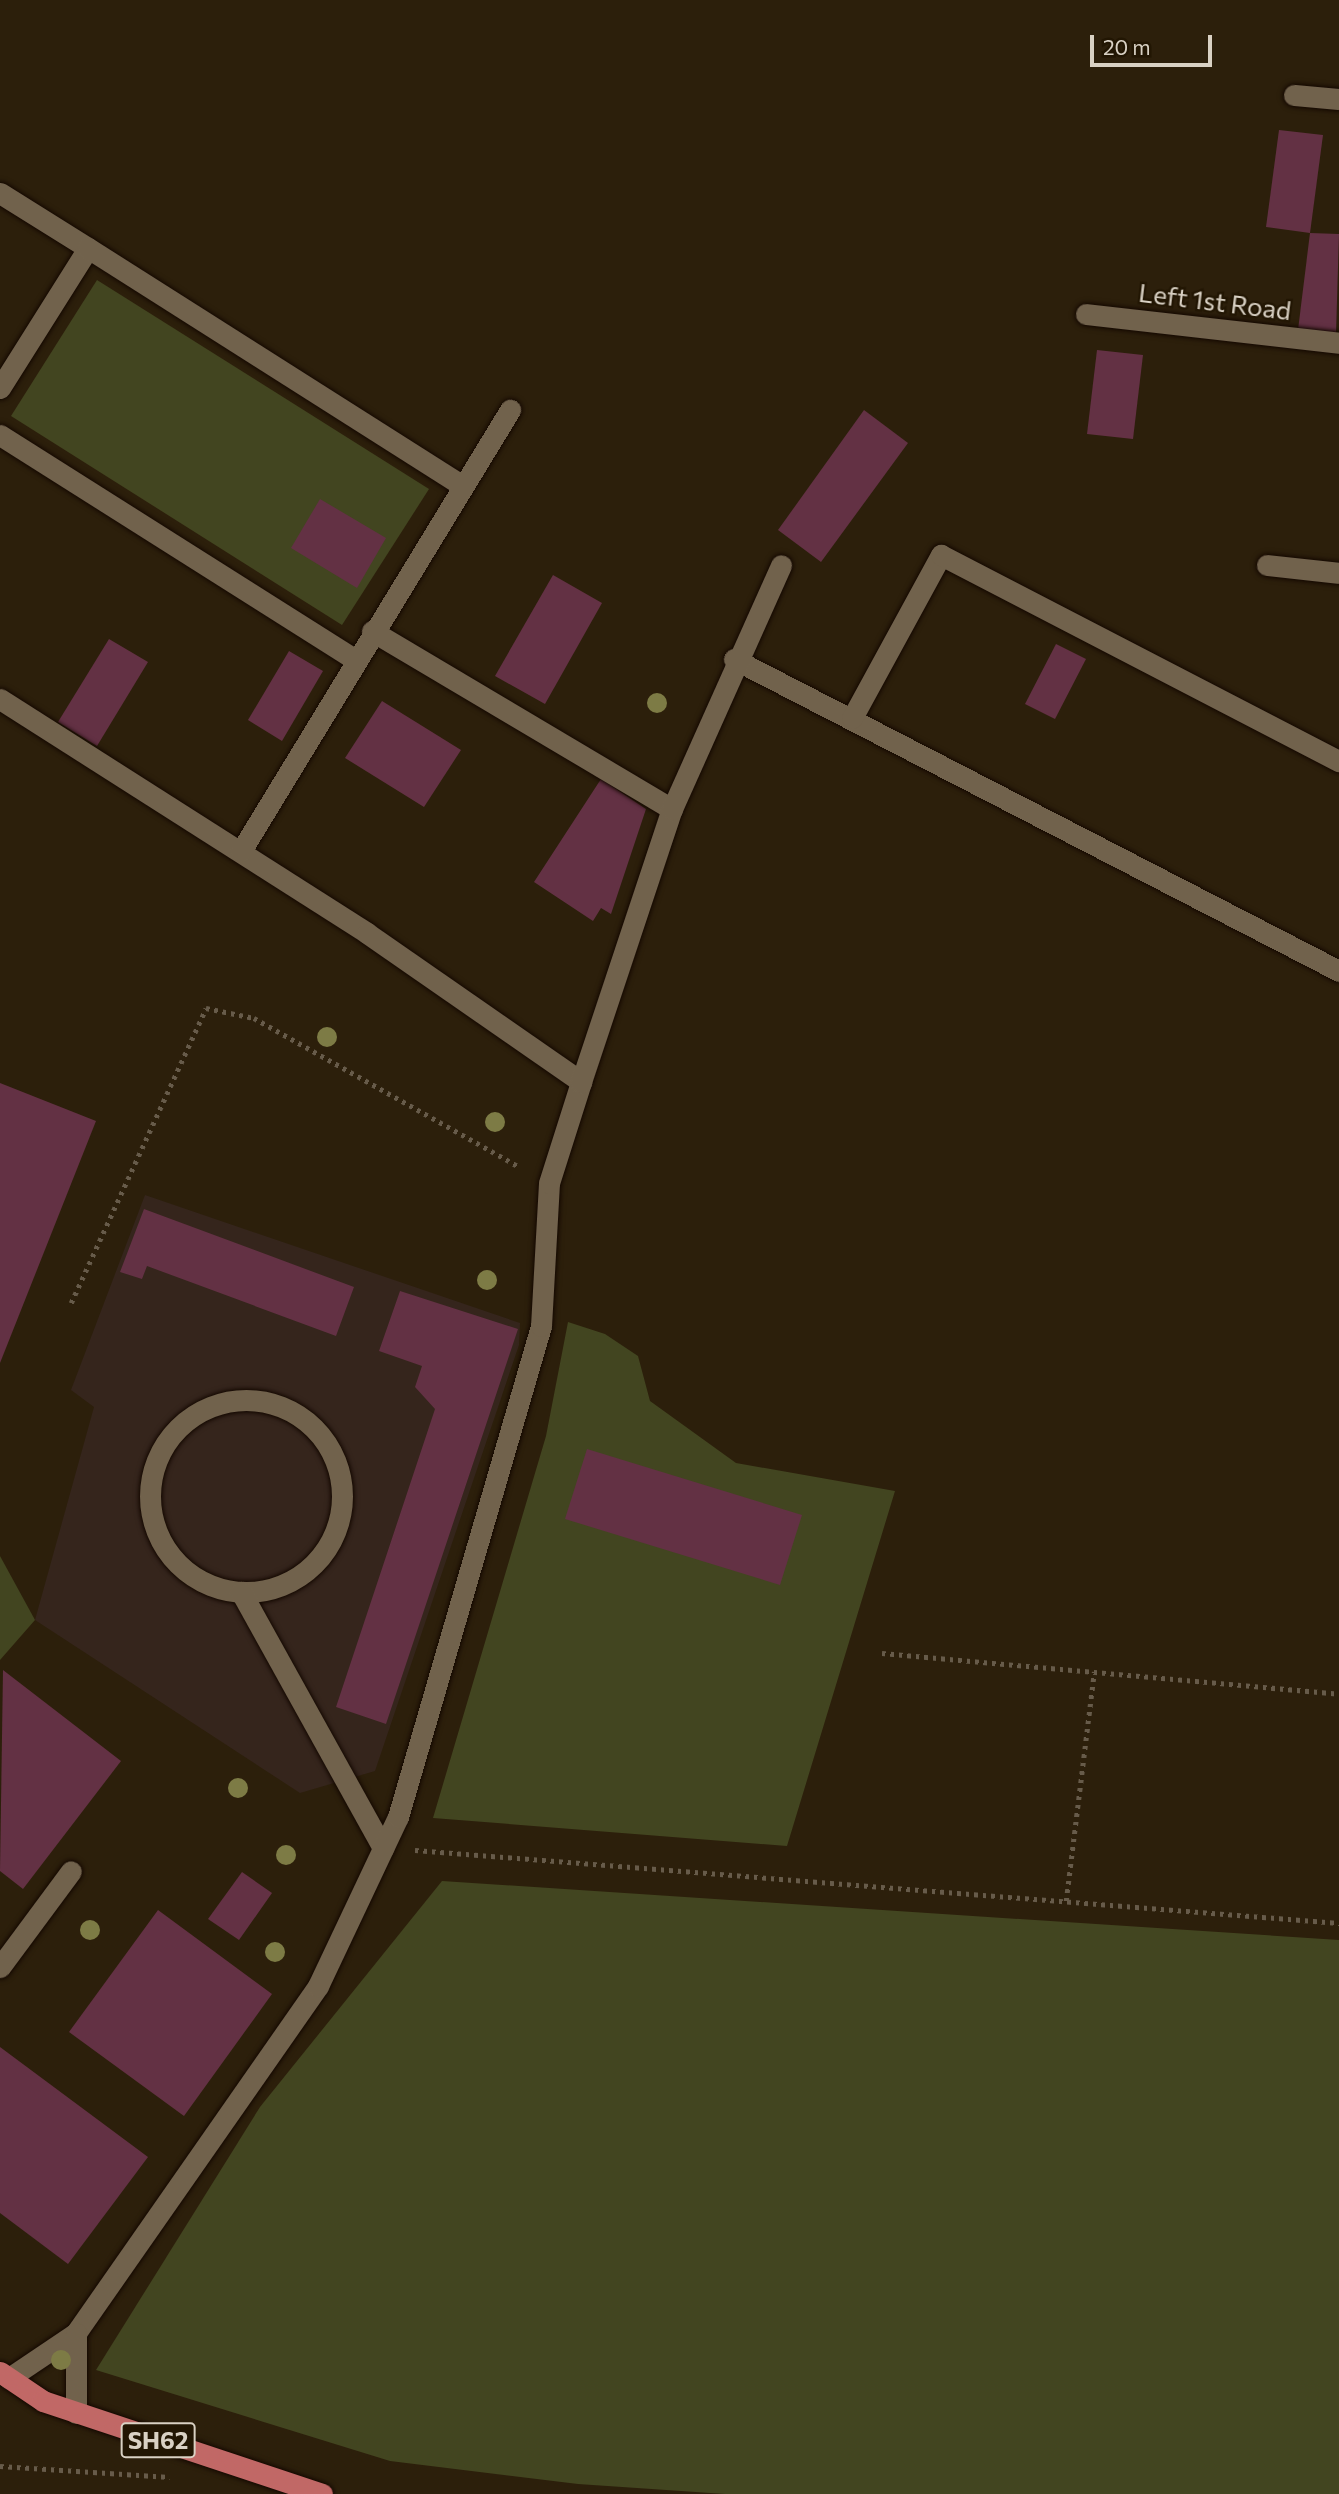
<!DOCTYPE html>
<html>
<head>
<meta charset="utf-8">
<style>
  body { margin:0 }
  #map { position:relative; width:1339px; height:2494px; overflow:hidden; background:#2c1f0b; font-family:Commissioner,sans-serif }
  div>[style] { position:absolute }
  .education>* { inset:0; background:#35251c }
  .green>* { inset:0; background:#424520 }
  .building>* { inset:0; background:#633144 }
  .path>* { height:4.5px; margin-top:-2.25px; transform-origin:0; background:repeating-linear-gradient(90deg,#675b4a 0 3.5px,transparent 0 8.5px) }
  .roads { filter:drop-shadow(0 0 2px #140800) drop-shadow(0 0 2px #140800) }
  .lane>* { height:21px; margin:-10.5px; padding:0 10.5px; transform-origin:10.5px; border-radius:10.5px; background:#71624c }
  .lane>.ring { margin:-10.5px; padding:0; box-sizing:content-box; background:none; border:21px solid #71624c; border-radius:50% }
  .street>* { height:21px; margin:-10.5px; padding:0 10.5px; transform-origin:10.5px; border-radius:10.5px; background:#71624c }
  .primary>* { height:21px; margin:-10.5px; padding:0 10.5px; transform-origin:10.5px; border-radius:10.5px; background:#c16866 }
  .trees>* { width:20px; height:20px; margin:-10px; border-radius:50%; background:#7d7b45 }
  span { translate:-50% -50%; white-space:nowrap; text-align:center; line-height:1.15; -webkit-text-stroke:5px #221603; paint-order:stroke }
  .shield-label span { padding:2px 5px; background:#221603; border:2px solid; border-radius:5px; -webkit-text-stroke-width:0 }
  .shield-label { font-size:24px; color:#d9d1c4; font-weight:700 }
  .street-label { font-size:26px; color:#d9d1c4 }
  .scale { position:absolute; left:1090px; top:35px; width:122px; height:32px; box-sizing:border-box; border:4px solid #d9d1c4; border-top:0; padding-left:9px; font-size:21px; line-height:24px; white-space:nowrap; color:#d9d1c4; -webkit-text-stroke:5px #221603; paint-order:stroke }
</style>
</head>
<body>
<div id="map">
  <div class="education">
    <div style="clip-path:polygon(145px 1195px,520px 1323px,519px 1345px,375px 1771px,300px 1793px,35px 1620px,94px 1407px,71px 1390px)"></div>
  </div>
  <div class="green">
    <div style="clip-path:polygon(97px 280px,429px 489px,342px 625px,11px 416px)"></div>
    <div style="clip-path:polygon(568px 1322px,605px 1334px,638px 1356px,650px 1401px,736px 1463px,895px 1491px,787px 1846px,433px 1818px,546px 1436px)"></div>
    <div style="clip-path:polygon(0 1556px,35px 1620px,0 1660px)"></div>
    <div style="clip-path:polygon(442px 1881px,1339px 1940px,1339px 2494px,725px 2494px,578px 2484px,390px 2461px,96px 2370px,260px 2107px)"></div>
  </div>
  <div class="building">
    <div style="clip-path:polygon(1279px 130px,1323px 135px,1310px 233px,1266px 227px)"></div>
    <div style="clip-path:polygon(1310px 233px,1339px 234px,1336px 334px,1298px 330px)"></div>
    <div style="clip-path:polygon(1097px 350px,1143px 355px,1133px 439px,1087px 434px)"></div>
    <div style="clip-path:polygon(864px 410px,908px 443px,821px 562px,778px 530px)"></div>
    <div style="clip-path:polygon(320px 499px,386px 538px,357px 588px,291px 548px)"></div>
    <div style="clip-path:polygon(553px 575px,602px 603px,545px 704px,495px 676px)"></div>
    <div style="clip-path:polygon(109px 639px,148px 662px,97px 746px,58px 722px)"></div>
    <div style="clip-path:polygon(1056px 644px,1086px 659px,1055px 719px,1025px 704px)"></div>
    <div style="clip-path:polygon(289px 651px,323px 671px,282px 741px,248px 720px)"></div>
    <div style="clip-path:polygon(382px 701px,461px 750px,424px 807px,345px 758px)"></div>
    <div style="clip-path:polygon(601px 779px,646px 809px,611px 914px,601px 908px,593px 921px,534px 882px)"></div>
    <div style="clip-path:polygon(0 1083px,96px 1121px,0 1363px)"></div>
    <div style="clip-path:polygon(144px 1209px,354px 1287px,336px 1336px,147px 1266px,142px 1279px,120px 1272px)"></div>
    <div style="clip-path:polygon(400px 1291px,518px 1329px,386px 1724px,336px 1707px,435px 1409px,415px 1387px,422px 1366px,379px 1351px)"></div>
    <div style="clip-path:polygon(587px 1449px,802px 1515px,780px 1585px,565px 1519px)"></div>
    <div style="clip-path:polygon(3px 1670px,121px 1761px,23px 1889px,0 1871px)"></div>
    <div style="clip-path:polygon(242px 1872px,272px 1893px,239px 1940px,208px 1919px)"></div>
    <div style="clip-path:polygon(158px 1910px,272px 1994px,184px 2116px,69px 2032px)"></div>
    <div style="clip-path:polygon(0 2047px,148px 2157px,68px 2264px,0 2213px)"></div>
  </div>
  <div class="path">
    <div style="left:71px;top:1303px;width:324px;rotate:-65.4deg"></div>
    <div style="left:206px;top:1008px;width:49px;rotate:11.8deg"></div>
    <div style="left:254px;top:1018px;width:305px;rotate:29.3deg"></div>
    <div style="left:882px;top:1653px;width:459px;rotate:5.1deg"></div>
    <div style="left:415px;top:1850px;width:927px;rotate:4.52deg"></div>
    <div style="left:1066px;top:1901px;width:231px;rotate:-83deg"></div>
    <div style="left:0;top:2466px;width:170px;rotate:3.7deg"></div>
  </div>
  <div class="roads">
    <div class="lane">
      <div class="ring" style="left:150px;top:1400px;width:171px;height:171px"></div>
      <div style="left:241px;top:1592px;width:293px;rotate:61deg"></div>
      <div style="left:0;top:1967px;width:119px;rotate:-53.5deg"></div>
      <div style="left:9px;top:2378px;width:81px;rotate:-33.9deg"></div>
      <div style="left:76px;top:2333px;width:423px;rotate:-55.1deg"></div>
      <div style="left:318px;top:1986px;width:187px;rotate:-64.7deg"></div>
      <div style="left:398px;top:1817px;width:511px;rotate:-73.76deg"></div>
      <div style="left:541px;top:1326px;width:143px;rotate:-86.8deg"></div>
      <div style="left:549px;top:1183px;width:106px;rotate:-72.4deg"></div>
      <div style="left:76px;top:2413px;width:80px;rotate:-90deg"></div>
    </div>
    <div class="street">
      <div style="left:1294px;top:95px;width:45px;rotate:5.1deg"></div>
      <div style="left:0;top:193px;width:104px;rotate:32deg"></div>
      <div style="left:1086px;top:314px;width:255px;rotate:6.5deg"></div>
      <div style="left:0;top:388px;width:165px;rotate:-57.8deg"></div>
      <div style="left:88px;top:248px;width:444px;rotate:32.4deg"></div>
      <div style="left:0;top:435px;width:420px;rotate:32.3deg"></div>
      <div style="left:1267px;top:565px;width:72px;rotate:6.3deg"></div>
      <div style="left:372px;top:631px;width:349px;rotate:30.7deg"></div>
      <div style="left:734px;top:659px;width:681px;rotate:27.28deg"></div>
      <div style="left:0;top:699px;width:435px;rotate:32.5deg"></div>
      <div style="left:367px;top:933px;width:261px;rotate:34.8deg"></div>
      <div style="left:581px;top:1082px;width:288px;rotate:-71.6deg"></div>
      <div style="left:672px;top:809px;width:267px;rotate:-65.9deg"></div>
      <div style="left:852px;top:718px;width:186px;rotate:-61.4deg"></div>
      <div style="left:941px;top:555px;width:448px;rotate:27.4deg"></div>
      <div style="left:241px;top:851px;width:517px;rotate:-58.62deg"></div>
    </div>
    <div class="primary">
      <div style="left:0;top:2372px;width:52px;rotate:34deg"></div>
      <div style="left:43px;top:2401px;width:294px;rotate:18.4deg"></div>
    </div>
  </div>
  <div class="trees">
    <div style="left:657px;top:703px"></div>
    <div style="left:327px;top:1037px"></div>
    <div style="left:495px;top:1122px"></div>
    <div style="left:487px;top:1280px"></div>
    <div style="left:238px;top:1788px"></div>
    <div style="left:286px;top:1855px"></div>
    <div style="left:90px;top:1930px"></div>
    <div style="left:275px;top:1952px"></div>
    <div style="left:61px;top:2360px"></div>
  </div>
  <div class="shield-label">
    <span style="left:158px;top:2440px">SH62</span>
  </div>
  <div class="street-label">
    <span style="left:1215px;top:301px;rotate:7deg">Left 1st Road</span>
  </div>
  <div class="scale">20 m</div>
</div>
</body>
</html>
